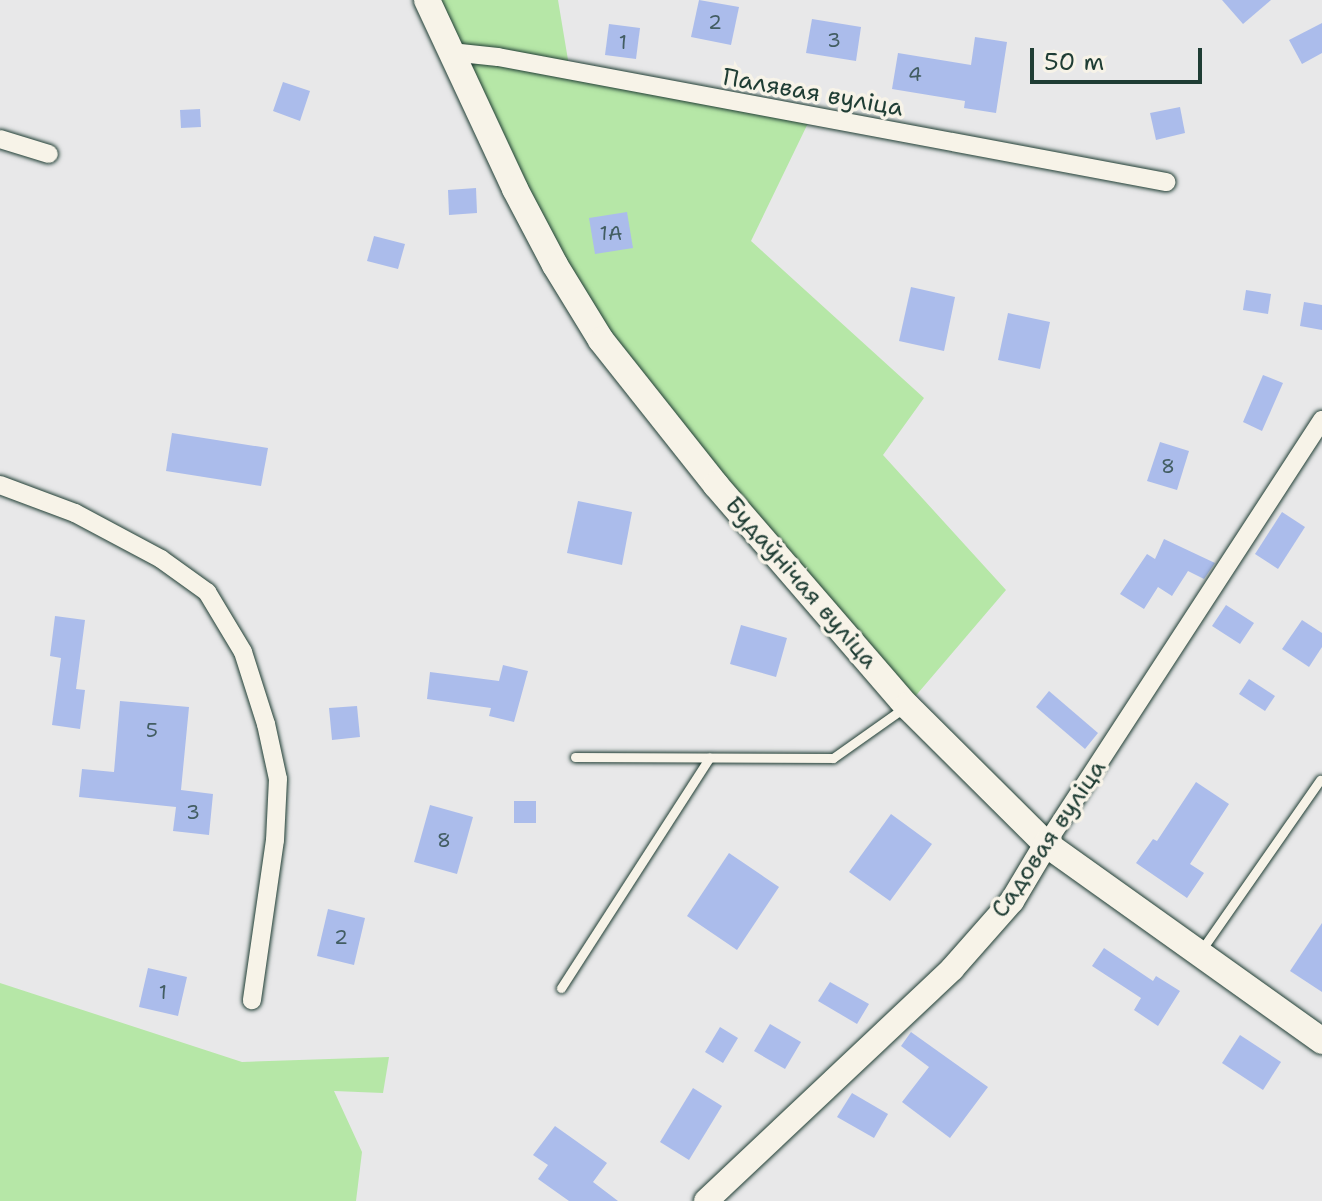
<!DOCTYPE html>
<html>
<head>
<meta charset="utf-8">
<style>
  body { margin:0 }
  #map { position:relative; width:1322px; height:1201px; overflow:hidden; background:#e8e8e9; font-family:"Shantell Sans",sans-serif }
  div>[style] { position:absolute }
  .green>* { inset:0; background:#b6e7a7 }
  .building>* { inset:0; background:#abbceb }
  .roads { filter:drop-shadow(0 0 2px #1f3d34) drop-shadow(0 0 2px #1f3d34) }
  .service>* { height:9px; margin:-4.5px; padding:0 4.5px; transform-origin:4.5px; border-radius:4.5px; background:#f7f3e8 }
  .minor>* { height:18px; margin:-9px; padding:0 9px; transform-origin:9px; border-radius:9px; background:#f7f3e8 }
  .tertiary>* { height:24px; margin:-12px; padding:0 12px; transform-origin:12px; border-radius:12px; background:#f7f3e8 }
  .secondary>* { height:26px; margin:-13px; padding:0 13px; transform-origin:13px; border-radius:13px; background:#f7f3e8 }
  span { translate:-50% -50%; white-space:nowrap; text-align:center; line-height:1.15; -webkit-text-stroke:7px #f7f3e8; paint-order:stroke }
  .number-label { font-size:20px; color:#425d62 }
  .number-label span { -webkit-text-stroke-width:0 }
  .street-label { font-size:24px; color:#1f3d34 }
  .scale { position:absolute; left:1030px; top:48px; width:172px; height:36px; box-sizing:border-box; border:4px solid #1f3d34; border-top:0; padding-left:10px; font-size:24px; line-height:28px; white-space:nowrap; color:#1f3d34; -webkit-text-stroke:6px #f7f3e8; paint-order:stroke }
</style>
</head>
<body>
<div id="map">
  <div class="green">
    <div style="clip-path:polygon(427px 0,558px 0,570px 72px,811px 117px,751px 241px,924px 398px,883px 455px,1006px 590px,907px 706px,601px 340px)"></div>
    <div style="clip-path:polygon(0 983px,242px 1062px,389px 1057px,383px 1093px,334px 1091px,362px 1152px,356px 1201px,0 1201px)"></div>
  </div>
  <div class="building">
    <div style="clip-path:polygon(699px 0,739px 7px,731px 45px,691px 37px)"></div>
    <div style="clip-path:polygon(1222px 0,1271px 0,1243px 24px)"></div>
    <div style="clip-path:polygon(812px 19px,861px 27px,856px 61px,806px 53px)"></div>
    <div style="clip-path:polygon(1322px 23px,1322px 53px,1302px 64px,1289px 40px)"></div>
    <div style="clip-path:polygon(609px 24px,640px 28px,636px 59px,605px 55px)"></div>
    <div style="clip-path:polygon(975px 37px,1007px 42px,996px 113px,964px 108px,965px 101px,892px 89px,898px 53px,971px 65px)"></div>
    <div style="clip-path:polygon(283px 82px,310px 91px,300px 121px,273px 111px)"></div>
    <div style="clip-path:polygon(1180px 107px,1185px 133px,1156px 140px,1150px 113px)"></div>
    <div style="clip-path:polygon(200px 109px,201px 127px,181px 128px,180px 110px)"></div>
    <div style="clip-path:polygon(476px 188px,477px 213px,449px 215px,448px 190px)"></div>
    <div style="clip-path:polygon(627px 212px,633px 248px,595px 254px,589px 218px)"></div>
    <div style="clip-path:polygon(374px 236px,405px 244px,398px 269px,367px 261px)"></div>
    <div style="clip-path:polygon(911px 287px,955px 297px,944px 351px,899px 341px)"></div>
    <div style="clip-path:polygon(1246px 290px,1271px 294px,1268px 314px,1243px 310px)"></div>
    <div style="clip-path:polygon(1304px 302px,1322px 305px,1322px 330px,1300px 326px)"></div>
    <div style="clip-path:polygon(1008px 313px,1050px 322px,1040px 369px,998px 360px)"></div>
    <div style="clip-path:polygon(1263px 375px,1283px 383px,1262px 431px,1243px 422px)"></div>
    <div style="clip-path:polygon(172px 433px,268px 448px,261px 486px,166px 471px)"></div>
    <div style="clip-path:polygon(1160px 442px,1189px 451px,1177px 490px,1147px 481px)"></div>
    <div style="clip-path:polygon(578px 501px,632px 512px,622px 565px,567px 553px)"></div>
    <div style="clip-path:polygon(1282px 512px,1305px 527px,1278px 569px,1255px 554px)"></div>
    <div style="clip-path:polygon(1164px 539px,1215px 563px,1204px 579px,1188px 571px,1172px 596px,1158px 587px,1144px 609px,1120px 594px,1147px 554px,1155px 559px)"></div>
    <div style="clip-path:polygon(1226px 605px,1254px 623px,1240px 644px,1212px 626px)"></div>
    <div style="clip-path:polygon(55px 616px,85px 620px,76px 689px,85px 690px,80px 729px,52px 725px,61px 658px,50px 656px)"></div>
    <div style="clip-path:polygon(1302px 620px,1322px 633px,1322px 647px,1309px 667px,1282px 649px)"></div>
    <div style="clip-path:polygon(741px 625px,787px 638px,776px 677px,730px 664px)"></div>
    <div style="clip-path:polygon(503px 665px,528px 671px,514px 722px,489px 716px,491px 708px,427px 699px,430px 672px,499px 681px)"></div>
    <div style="clip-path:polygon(1249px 679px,1275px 696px,1265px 711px,1239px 694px)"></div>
    <div style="clip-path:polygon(1049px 691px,1098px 733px,1085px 749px,1036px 707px)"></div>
    <div style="clip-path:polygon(120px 701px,189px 707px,181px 790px,213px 794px,209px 835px,173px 831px,176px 807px,79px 797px,82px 769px,114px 772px)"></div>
    <div style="clip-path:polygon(357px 706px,360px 737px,332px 740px,329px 708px)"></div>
    <div style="clip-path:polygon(1196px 782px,1229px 804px,1190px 864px,1204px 873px,1187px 898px,1136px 863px,1153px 839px,1157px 841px)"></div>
    <div style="clip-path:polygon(514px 801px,536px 801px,536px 823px,514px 823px)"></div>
    <div style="clip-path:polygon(430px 805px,473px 817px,457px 874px,414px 862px)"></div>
    <div style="clip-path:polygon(891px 814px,932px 844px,890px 901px,849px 872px)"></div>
    <div style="clip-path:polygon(729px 853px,779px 887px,737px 950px,687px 916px)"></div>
    <div style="clip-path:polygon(328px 909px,365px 918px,354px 965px,317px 956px)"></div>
    <div style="clip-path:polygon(1322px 923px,1322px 992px,1290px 971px)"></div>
    <div style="clip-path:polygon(1104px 948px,1153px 981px,1156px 976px,1180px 991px,1158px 1026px,1134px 1010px,1141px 998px,1092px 966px)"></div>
    <div style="clip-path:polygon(148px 968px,187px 977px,178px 1016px,139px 1007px)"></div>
    <div style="clip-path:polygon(830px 982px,869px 1004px,857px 1024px,818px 1001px)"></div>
    <div style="clip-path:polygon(770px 1024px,801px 1042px,785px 1069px,754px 1051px)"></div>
    <div style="clip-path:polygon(720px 1027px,738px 1038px,723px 1063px,705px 1052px)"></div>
    <div style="clip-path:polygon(911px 1032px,988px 1087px,950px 1138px,902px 1102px,929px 1067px,901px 1046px)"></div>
    <div style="clip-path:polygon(1240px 1035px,1281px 1062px,1263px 1090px,1222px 1063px)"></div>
    <div style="clip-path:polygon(693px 1088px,722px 1106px,689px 1160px,660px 1142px)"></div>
    <div style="clip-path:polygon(852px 1093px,888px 1114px,874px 1138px,837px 1117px)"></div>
    <div style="clip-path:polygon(555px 1126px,607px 1163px,593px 1182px,618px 1201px,569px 1201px,538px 1179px,548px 1165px,533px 1155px)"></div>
  </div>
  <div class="roads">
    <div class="service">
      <div style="left:575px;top:757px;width:258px;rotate:0.2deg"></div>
      <div style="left:833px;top:758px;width:88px;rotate:-35.3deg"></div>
      <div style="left:1200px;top:952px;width:210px;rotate:-55.1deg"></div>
      <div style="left:561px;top:988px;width:274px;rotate:-57.2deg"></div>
    </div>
    <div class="minor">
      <div style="left:451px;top:52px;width:47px;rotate:6.1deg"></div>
      <div style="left:498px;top:57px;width:680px;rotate:10.6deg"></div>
      <div style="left:0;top:139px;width:51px;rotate:17deg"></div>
      <div style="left:0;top:485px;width:80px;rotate:20.5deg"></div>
      <div style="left:75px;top:513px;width:98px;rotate:28.1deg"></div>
      <div style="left:161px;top:559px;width:57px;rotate:35.7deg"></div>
      <div style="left:207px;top:592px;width:70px;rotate:59deg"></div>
      <div style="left:243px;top:652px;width:76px;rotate:72.3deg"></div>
      <div style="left:266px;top:724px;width:56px;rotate:77.7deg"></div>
      <div style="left:278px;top:779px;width:61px;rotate:92.8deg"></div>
      <div style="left:275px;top:840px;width:162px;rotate:98.2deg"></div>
      <div style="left:1046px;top:844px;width:506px;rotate:-56.94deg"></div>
    </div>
    <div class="tertiary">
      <div style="left:706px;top:1201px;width:338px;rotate:-43.3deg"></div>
      <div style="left:952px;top:969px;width:91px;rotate:-48.6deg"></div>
      <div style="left:1012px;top:901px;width:66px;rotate:-59.2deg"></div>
    </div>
    <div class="secondary">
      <div style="left:427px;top:0;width:208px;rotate:65deg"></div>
      <div style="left:515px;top:189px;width:86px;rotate:62.2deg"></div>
      <div style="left:555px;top:265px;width:88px;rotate:58.5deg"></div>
      <div style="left:601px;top:340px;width:185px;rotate:51.6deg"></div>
      <div style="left:716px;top:485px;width:292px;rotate:49.2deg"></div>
      <div style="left:907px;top:706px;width:196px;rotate:44.8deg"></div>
      <div style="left:1046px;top:844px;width:339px;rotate:35.5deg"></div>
    </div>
  </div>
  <div class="number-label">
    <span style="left:715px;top:22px">2</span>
    <span style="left:834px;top:40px">3</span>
    <span style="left:623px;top:42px">1</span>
    <span style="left:915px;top:74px">4</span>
    <span style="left:611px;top:233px">1А</span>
    <span style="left:1168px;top:466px">8</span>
    <span style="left:152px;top:730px">5</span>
    <span style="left:193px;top:812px">3</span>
    <span style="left:444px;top:840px">8</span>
    <span style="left:341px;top:937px">2</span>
    <span style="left:163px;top:992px">1</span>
  </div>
  <div class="street-label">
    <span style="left:813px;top:93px;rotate:10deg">Палявая вуліца</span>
    <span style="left:801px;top:583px;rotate:49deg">Будаўнічая вуліца</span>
    <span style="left:1049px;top:839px;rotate:-56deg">Садовая вуліца</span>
  </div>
  <div class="scale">50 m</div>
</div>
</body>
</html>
